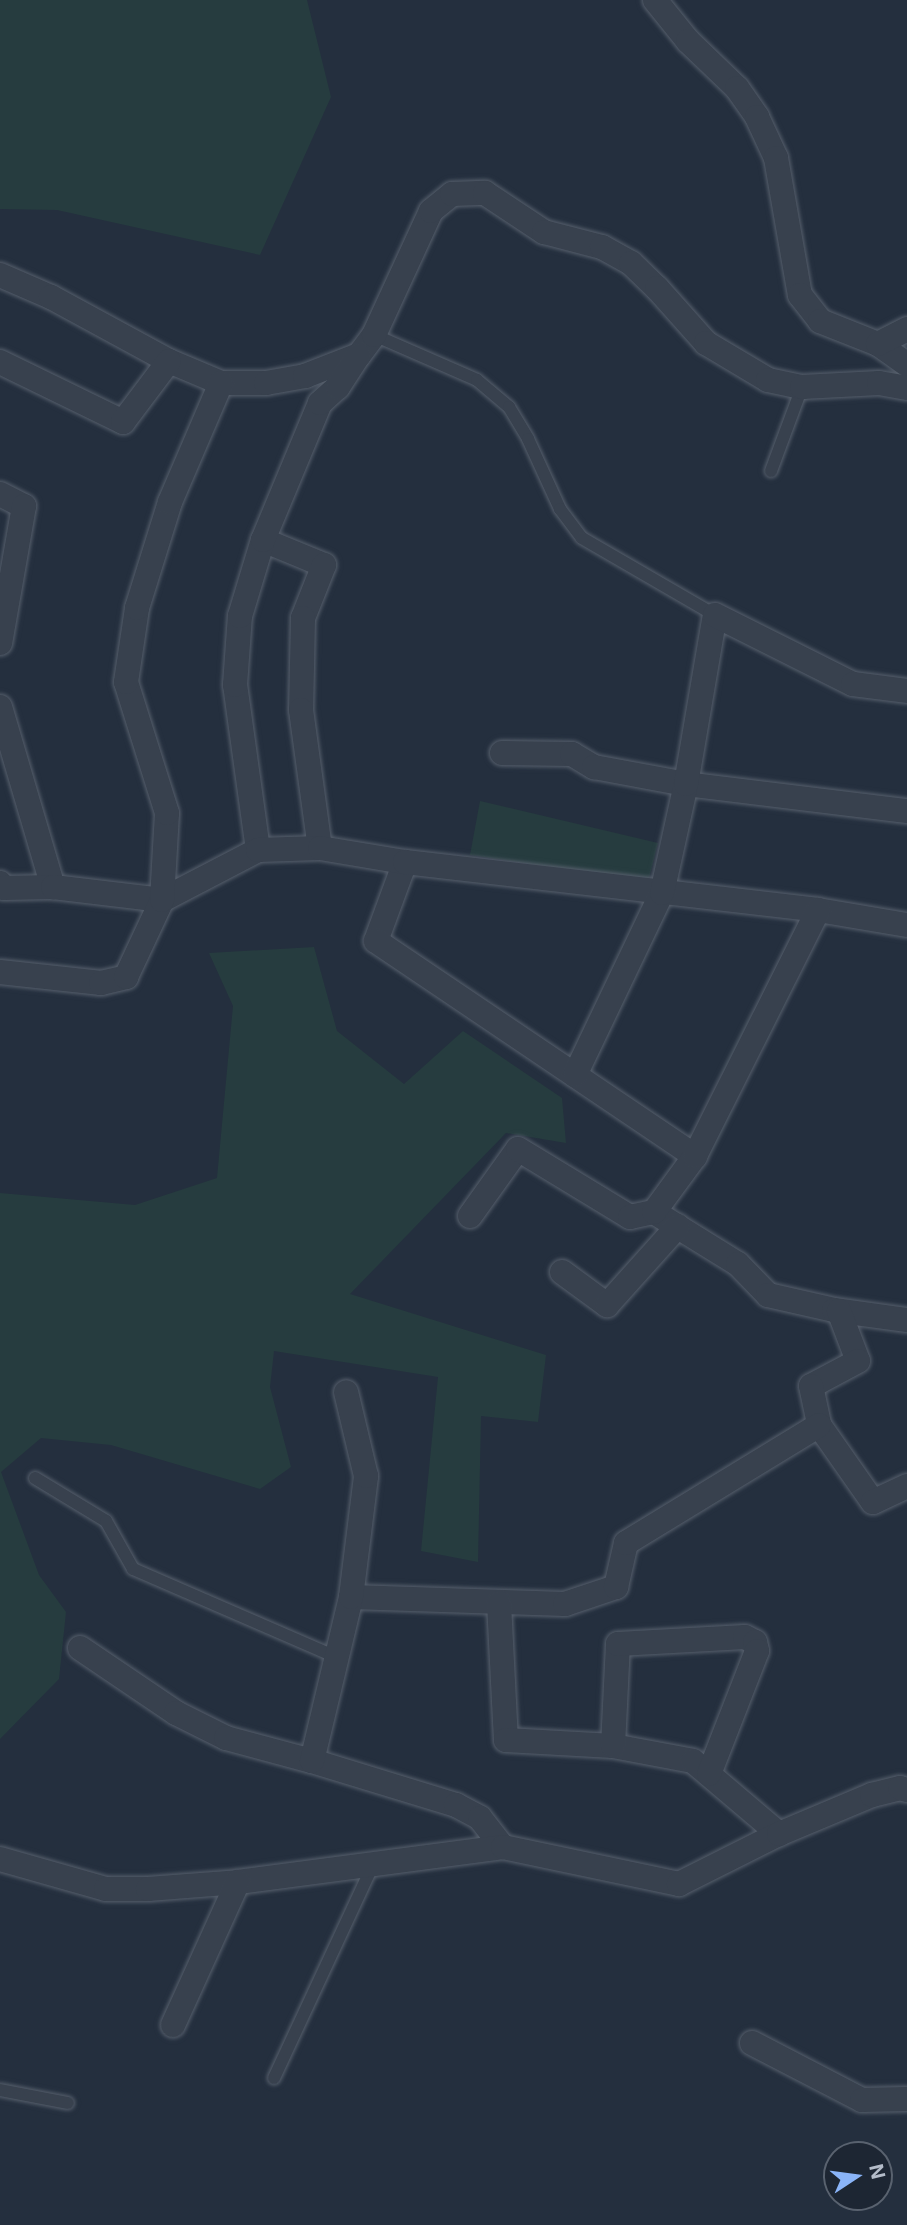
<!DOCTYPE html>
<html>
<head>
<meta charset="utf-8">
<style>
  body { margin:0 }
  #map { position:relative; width:907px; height:2225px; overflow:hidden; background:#242f3e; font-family:Inter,sans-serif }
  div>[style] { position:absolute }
  .green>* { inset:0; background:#263c3f }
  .roads { filter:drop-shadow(0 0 2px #565f6c) drop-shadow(0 0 2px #565f6c) }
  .service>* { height:12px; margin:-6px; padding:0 6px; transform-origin:6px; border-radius:6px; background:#38414e }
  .minor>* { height:24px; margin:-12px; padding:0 12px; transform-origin:12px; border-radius:12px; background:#38414e }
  span { translate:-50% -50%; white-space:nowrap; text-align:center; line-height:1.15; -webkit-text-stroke:5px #1d2633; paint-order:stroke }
  .north { position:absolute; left:823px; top:2141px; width:70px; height:70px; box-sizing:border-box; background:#1d2633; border:2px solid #59626f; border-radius:50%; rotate:77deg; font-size:19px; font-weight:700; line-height:28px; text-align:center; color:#b4bcc9 }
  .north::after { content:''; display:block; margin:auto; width:24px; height:32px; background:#8ab4f8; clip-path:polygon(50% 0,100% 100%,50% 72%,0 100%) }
</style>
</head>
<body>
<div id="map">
  <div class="green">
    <div style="clip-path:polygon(0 0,307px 0,331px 97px,260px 255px,57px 210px,0 209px)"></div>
    <div style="clip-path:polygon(480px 801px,658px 843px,648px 882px,470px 855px)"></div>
    <div style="clip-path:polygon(314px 947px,337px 1031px,404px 1084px,463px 1031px,562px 1098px,566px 1143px,506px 1133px,350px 1294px,546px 1355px,538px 1422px,481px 1416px,478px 1562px,421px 1551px,438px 1377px,274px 1351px,270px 1387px,291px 1467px,260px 1489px,111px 1445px,41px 1438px,1px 1472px,39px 1575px,66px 1612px,59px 1679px,0 1739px,0 1193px,135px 1205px,217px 1178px,233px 1006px,209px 953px)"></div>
  </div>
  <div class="roads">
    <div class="service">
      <div style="left:374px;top:335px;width:112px;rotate:23.6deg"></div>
      <div style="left:477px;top:380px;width:42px;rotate:40.2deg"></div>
      <div style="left:509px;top:407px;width:37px;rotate:59deg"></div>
      <div style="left:528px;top:439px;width:77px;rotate:65.4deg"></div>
      <div style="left:560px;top:509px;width:36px;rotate:53deg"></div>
      <div style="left:582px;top:538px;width:154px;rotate:30.1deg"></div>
      <div style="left:771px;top:471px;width:90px;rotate:-69.7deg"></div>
      <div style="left:35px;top:1478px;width:83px;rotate:31.2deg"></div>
      <div style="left:106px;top:1521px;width:55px;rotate:60.6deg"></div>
      <div style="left:133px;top:1569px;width:221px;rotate:23.4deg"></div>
      <div style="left:274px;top:2078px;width:235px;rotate:-65.1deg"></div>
      <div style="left:0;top:2090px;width:69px;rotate:10.8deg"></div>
    </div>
    <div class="minor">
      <div style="left:655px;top:0;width:53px;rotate:51.2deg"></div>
      <div style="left:688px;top:41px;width:68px;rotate:43.8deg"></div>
      <div style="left:737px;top:88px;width:35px;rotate:55deg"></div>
      <div style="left:757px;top:117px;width:45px;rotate:65.1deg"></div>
      <div style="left:776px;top:158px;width:139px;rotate:80.1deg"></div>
      <div style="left:800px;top:295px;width:33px;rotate:52deg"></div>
      <div style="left:820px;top:321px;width:62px;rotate:21.6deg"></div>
      <div style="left:878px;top:344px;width:35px;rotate:35deg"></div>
      <div style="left:0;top:275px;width:56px;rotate:23.3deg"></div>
      <div style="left:51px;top:297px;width:134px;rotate:28.5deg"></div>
      <div style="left:169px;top:361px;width:56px;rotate:22.9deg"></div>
      <div style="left:221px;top:383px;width:45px"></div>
      <div style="left:266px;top:383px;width:40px;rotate:-10deg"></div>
      <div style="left:305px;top:376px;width:58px;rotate:-21.3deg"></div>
      <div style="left:359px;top:355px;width:25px;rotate:-53deg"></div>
      <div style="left:374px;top:335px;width:136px;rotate:-65.3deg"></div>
      <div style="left:431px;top:211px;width:27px;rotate:-39deg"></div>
      <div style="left:452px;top:194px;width:33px;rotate:-2deg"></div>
      <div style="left:485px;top:193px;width:71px;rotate:33.5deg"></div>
      <div style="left:544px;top:232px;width:60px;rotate:14.5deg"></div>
      <div style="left:602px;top:247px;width:33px;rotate:29deg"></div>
      <div style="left:631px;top:263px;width:36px;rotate:44deg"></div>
      <div style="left:657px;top:288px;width:74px;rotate:48.3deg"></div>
      <div style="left:706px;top:343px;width:72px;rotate:30.8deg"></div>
      <div style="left:768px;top:380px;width:35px;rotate:12deg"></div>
      <div style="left:802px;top:387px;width:77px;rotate:-3deg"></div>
      <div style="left:879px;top:383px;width:28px;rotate:10deg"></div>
      <div style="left:878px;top:344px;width:33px;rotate:-27deg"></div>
      <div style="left:0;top:362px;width:137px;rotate:26deg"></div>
      <div style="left:123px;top:422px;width:76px;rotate:-53deg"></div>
      <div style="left:0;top:494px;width:27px;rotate:27deg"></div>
      <div style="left:24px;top:506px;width:139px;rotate:99.9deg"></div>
      <div style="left:263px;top:540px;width:66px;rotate:22.3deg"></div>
      <div style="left:324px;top:565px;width:57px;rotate:111.6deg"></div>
      <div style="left:303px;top:618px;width:92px;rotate:91.2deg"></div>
      <div style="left:301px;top:710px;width:139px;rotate:82.2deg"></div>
      <div style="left:0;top:707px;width:188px;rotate:73.6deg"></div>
      <div style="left:502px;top:753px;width:70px;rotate:0.8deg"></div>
      <div style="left:572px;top:754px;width:26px;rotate:31deg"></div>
      <div style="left:594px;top:767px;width:94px;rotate:10.5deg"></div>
      <div style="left:686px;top:784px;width:223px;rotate:7deg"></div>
      <div style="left:258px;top:850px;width:167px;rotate:-97.9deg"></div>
      <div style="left:235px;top:685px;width:69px;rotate:-85.9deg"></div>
      <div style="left:240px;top:616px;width:79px;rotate:-73.2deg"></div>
      <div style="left:263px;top:540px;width:148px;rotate:-67.4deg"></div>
      <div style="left:320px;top:403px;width:24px;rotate:-42deg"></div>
      <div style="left:338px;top:387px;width:38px;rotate:-57deg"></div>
      <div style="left:405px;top:862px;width:84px;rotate:110.2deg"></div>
      <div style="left:376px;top:941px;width:385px;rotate:34deg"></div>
      <div style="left:0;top:883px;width:6px;rotate:51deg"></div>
      <div style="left:4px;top:888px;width:49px;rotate:-1.2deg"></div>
      <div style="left:53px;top:887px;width:110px;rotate:6.8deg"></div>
      <div style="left:162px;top:900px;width:108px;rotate:-27.5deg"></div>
      <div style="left:258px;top:850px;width:62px;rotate:-1.8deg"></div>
      <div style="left:320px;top:848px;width:86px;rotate:9.4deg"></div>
      <div style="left:405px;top:862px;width:416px;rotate:6.6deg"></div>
      <div style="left:818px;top:910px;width:90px;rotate:9.6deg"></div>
      <div style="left:0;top:972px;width:102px;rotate:6.2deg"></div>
      <div style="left:101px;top:983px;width:26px;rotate:-13deg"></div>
      <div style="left:126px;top:977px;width:85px;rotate:-64.9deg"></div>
      <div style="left:162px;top:900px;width:87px;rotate:-86.7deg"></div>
      <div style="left:167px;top:813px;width:137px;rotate:-107.4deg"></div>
      <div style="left:126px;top:682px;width:75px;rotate:-81.5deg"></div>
      <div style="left:137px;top:608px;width:111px;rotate:-72.7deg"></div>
      <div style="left:170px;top:502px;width:129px;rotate:-66.8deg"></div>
      <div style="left:575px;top:1075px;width:202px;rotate:-64.5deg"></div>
      <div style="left:662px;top:893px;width:112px;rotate:-77.6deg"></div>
      <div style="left:686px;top:784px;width:171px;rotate:-80.3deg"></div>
      <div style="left:715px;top:615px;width:154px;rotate:26.6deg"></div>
      <div style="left:853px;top:684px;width:54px;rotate:7.4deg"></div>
      <div style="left:654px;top:1212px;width:99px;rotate:31.8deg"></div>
      <div style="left:738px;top:1264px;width:43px;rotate:45.9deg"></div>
      <div style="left:768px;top:1295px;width:68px;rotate:12.8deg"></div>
      <div style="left:834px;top:1310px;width:74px;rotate:7.8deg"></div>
      <div style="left:470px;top:1216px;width:82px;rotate:-54.4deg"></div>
      <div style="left:518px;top:1149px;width:131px;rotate:31.3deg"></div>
      <div style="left:630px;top:1217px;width:25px;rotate:-12deg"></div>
      <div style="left:654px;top:1212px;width:69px;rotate:-53.8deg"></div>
      <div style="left:695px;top:1156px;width:275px;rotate:-63.4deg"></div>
      <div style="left:562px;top:1272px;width:56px;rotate:36.3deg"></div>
      <div style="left:607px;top:1305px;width:106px;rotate:-48.1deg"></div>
      <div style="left:839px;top:1311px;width:53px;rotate:69.2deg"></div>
      <div style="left:858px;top:1361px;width:53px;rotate:152deg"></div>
      <div style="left:811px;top:1386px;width:40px;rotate:78deg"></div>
      <div style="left:819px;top:1425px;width:94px;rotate:55deg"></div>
      <div style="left:873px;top:1502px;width:38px;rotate:-25deg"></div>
      <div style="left:351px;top:1597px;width:214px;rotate:1.9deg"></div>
      <div style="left:565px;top:1604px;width:54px;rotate:-18.4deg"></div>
      <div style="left:616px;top:1587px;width:45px;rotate:-77.2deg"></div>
      <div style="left:626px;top:1543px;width:226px;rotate:-31.4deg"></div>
      <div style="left:499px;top:1603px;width:137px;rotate:87.1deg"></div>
      <div style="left:506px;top:1740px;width:107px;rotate:3.2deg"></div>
      <div style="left:613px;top:1746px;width:81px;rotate:10.6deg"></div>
      <div style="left:693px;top:1761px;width:113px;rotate:40.3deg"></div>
      <div style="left:80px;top:1648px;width:116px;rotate:34.1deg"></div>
      <div style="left:176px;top:1713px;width:56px;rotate:26.6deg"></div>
      <div style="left:226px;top:1738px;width:89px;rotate:15deg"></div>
      <div style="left:312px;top:1761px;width:151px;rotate:17deg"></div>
      <div style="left:456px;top:1805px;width:27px;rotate:28deg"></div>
      <div style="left:480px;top:1818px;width:37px;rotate:52deg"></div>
      <div style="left:613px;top:1746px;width:102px;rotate:-87.2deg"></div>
      <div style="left:618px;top:1644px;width:127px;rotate:-3.2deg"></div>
      <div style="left:745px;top:1637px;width:11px;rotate:27deg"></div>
      <div style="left:755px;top:1642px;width:9px;rotate:77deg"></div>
      <div style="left:757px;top:1651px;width:132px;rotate:111.3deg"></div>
      <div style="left:312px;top:1761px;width:169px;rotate:-76.6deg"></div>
      <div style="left:351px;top:1597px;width:122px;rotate:-82.9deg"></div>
      <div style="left:366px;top:1476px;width:86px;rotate:-103.4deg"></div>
      <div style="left:0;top:1859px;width:110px;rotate:15.8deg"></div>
      <div style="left:106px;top:1889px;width:42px"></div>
      <div style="left:148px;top:1889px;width:90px;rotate:-4.4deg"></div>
      <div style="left:238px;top:1882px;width:267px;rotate:-7.5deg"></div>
      <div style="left:503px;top:1847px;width:180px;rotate:11.9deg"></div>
      <div style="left:679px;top:1884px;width:112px;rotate:-26.6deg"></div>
      <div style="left:779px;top:1834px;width:101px;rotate:-22.8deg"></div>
      <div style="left:872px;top:1795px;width:29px;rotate:-14deg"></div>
      <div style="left:900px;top:1788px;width:7px;rotate:16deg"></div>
      <div style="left:173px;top:2025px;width:157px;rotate:-65.6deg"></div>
      <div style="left:752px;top:2043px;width:124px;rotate:27.4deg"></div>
      <div style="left:862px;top:2100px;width:45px;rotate:-1.3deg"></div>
    </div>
  </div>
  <div class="north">N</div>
</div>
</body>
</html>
